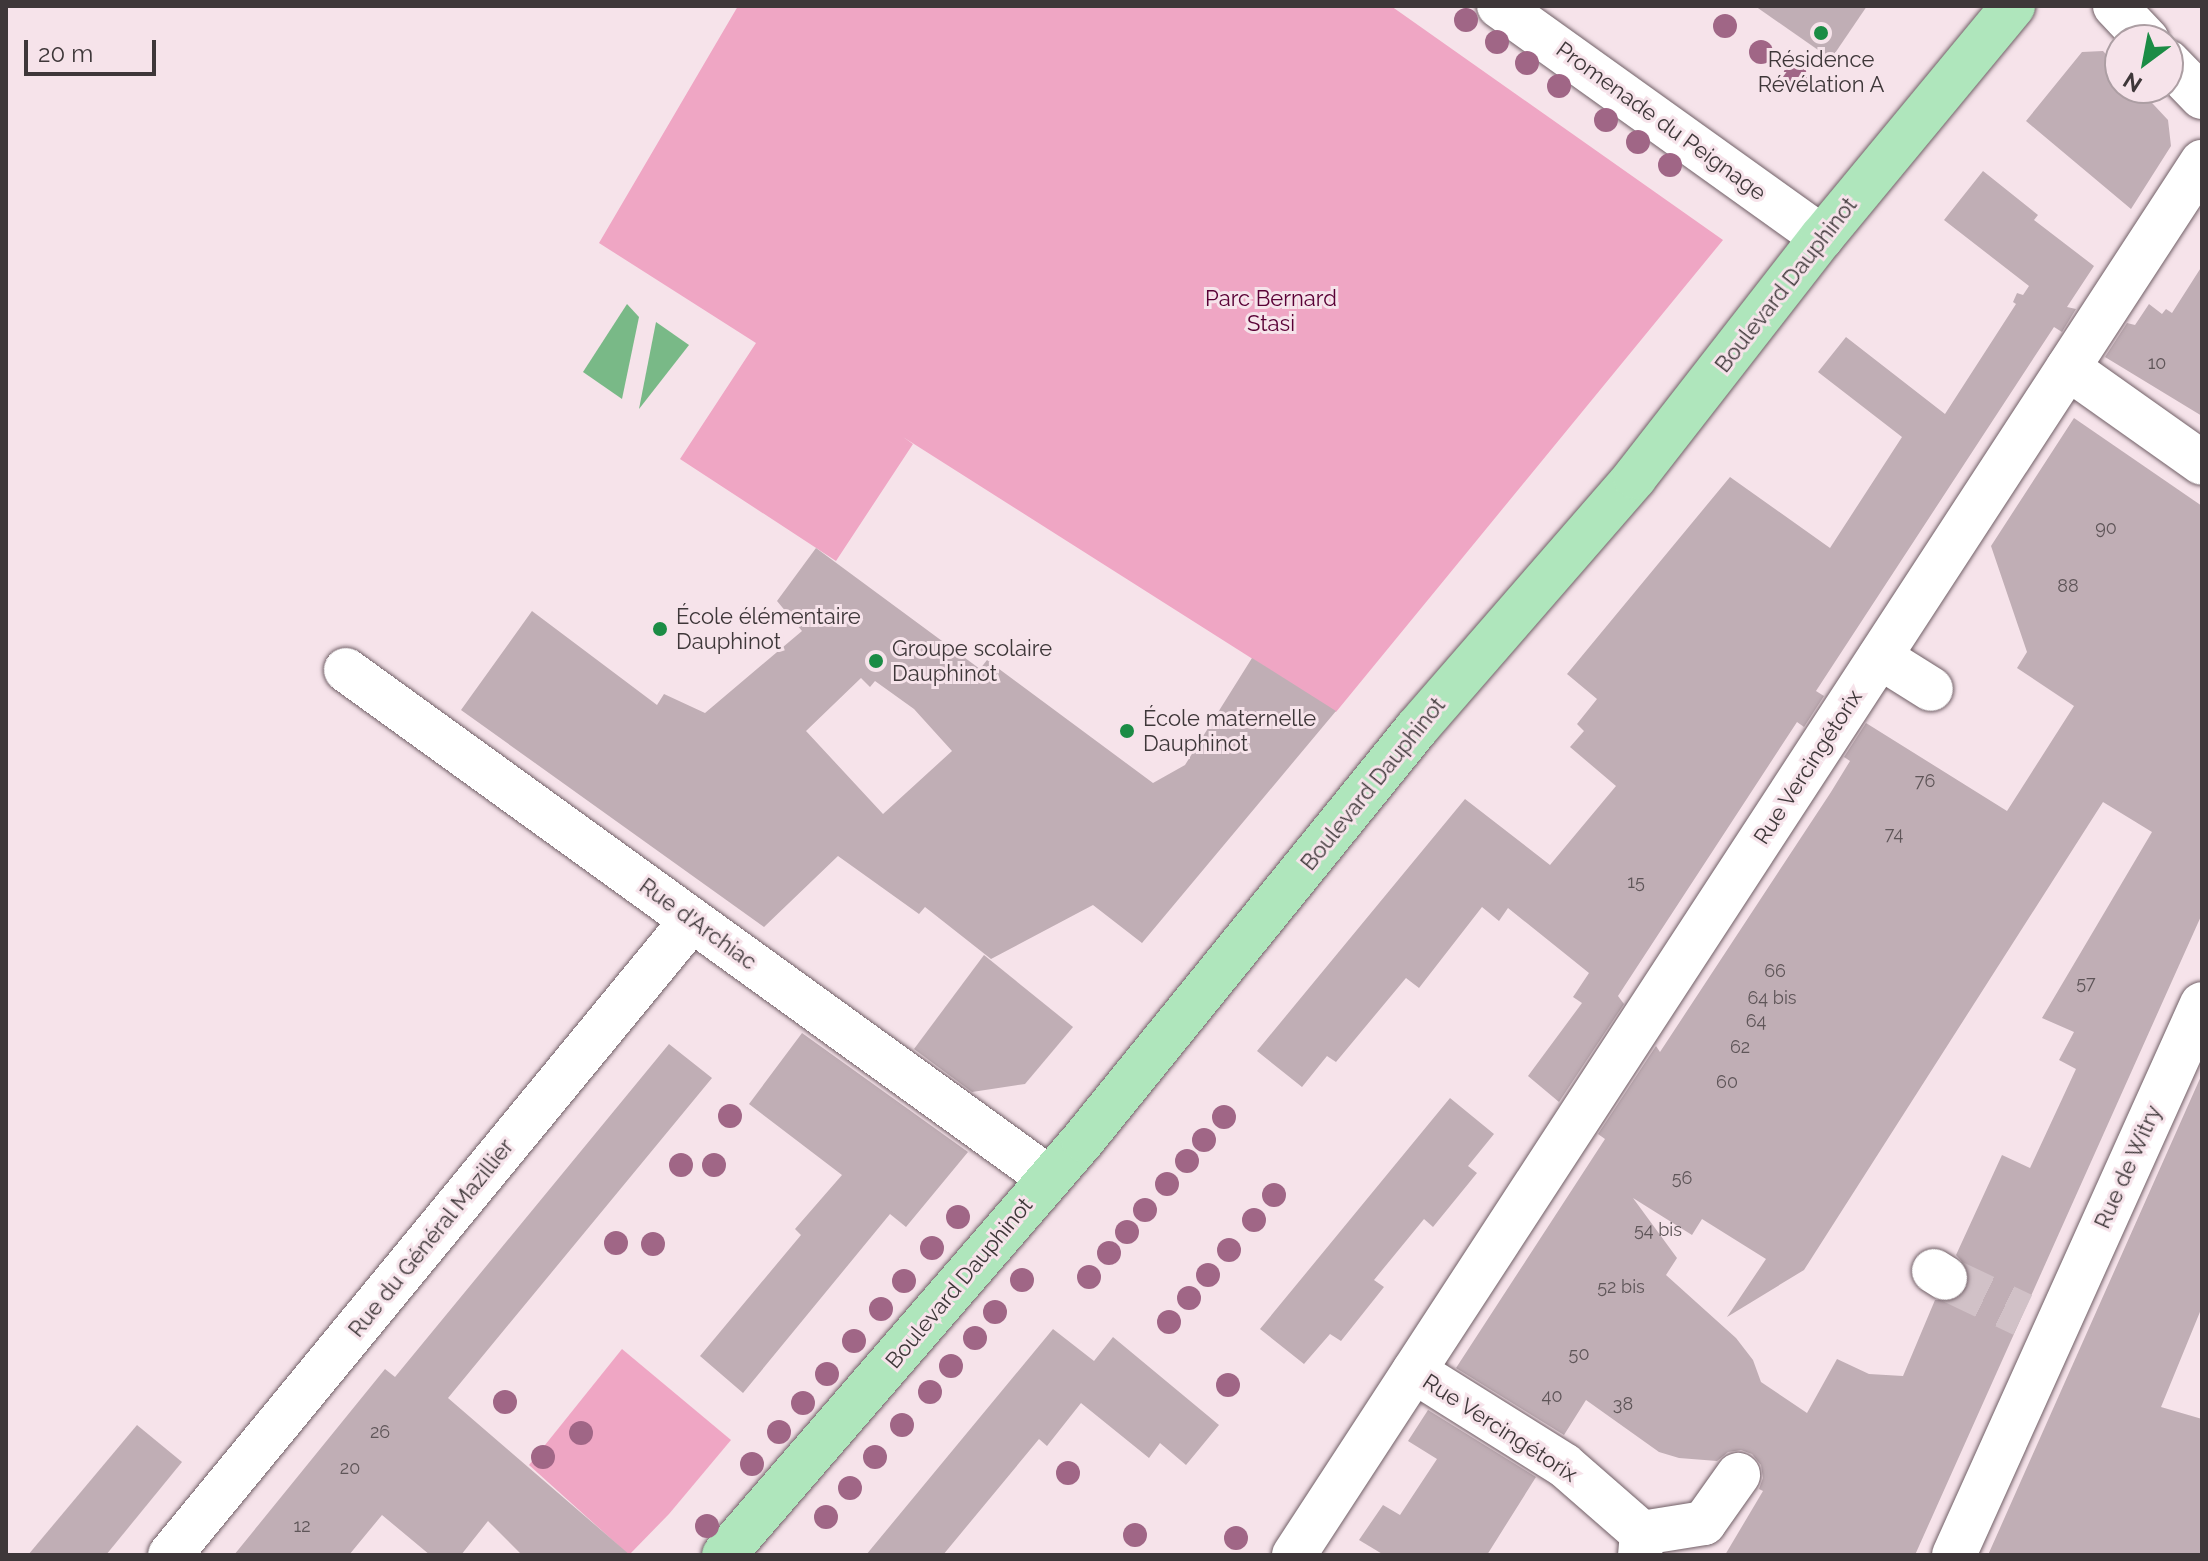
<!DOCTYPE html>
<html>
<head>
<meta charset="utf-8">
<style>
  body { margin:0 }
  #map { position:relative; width:2208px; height:1561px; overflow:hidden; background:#f6e3ea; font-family:Raleway,sans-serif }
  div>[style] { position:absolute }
  .green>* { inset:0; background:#efa6c4 }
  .water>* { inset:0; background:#79b987 }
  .building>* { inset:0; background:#c0aeb5 }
  .minor-tunnel>* { height:44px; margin-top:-22px; transform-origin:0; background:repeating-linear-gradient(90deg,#d1c1c7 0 44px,transparent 0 66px) }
  .roads { filter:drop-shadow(0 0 2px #705f66) drop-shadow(0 0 2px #705f66) }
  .minor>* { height:44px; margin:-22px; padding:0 22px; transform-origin:22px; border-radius:22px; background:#fff }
  .major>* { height:44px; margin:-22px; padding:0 22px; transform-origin:22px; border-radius:22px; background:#afe6bc }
  .trees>* { width:24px; height:24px; margin:-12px; border-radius:50%; background:#a06686 }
  .dots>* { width:22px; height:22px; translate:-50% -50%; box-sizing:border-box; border:4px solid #f6e3ea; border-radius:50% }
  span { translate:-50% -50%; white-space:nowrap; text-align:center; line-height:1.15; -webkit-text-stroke:6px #f6e3ea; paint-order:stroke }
  .number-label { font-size:18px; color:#5e5558 }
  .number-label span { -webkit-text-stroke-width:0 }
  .poi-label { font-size:22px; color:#3e3739 }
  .left { translate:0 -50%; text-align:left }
  .street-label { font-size:22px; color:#3e3739 }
  .park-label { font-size:22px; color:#590035 }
  .frame { position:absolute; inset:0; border:8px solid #3e3739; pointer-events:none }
  .north { position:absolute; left:2104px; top:24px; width:80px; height:80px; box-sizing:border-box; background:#f6e3ea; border:2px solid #ac9ea3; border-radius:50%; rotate:212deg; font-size:22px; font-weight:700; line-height:32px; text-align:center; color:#3e3739 }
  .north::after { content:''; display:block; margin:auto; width:28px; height:36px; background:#1b8c45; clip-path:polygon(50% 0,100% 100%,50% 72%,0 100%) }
  .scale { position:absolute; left:24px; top:40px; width:132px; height:36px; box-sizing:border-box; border:4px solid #3e3739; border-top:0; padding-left:10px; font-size:24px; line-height:28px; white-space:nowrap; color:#3e3739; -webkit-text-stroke:6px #f6e3ea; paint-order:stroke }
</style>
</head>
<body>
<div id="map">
  <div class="green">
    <div style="clip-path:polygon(738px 6px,1391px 6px,1723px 240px,1336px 712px,903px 437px,913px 444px,836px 561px,680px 459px,756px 343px,599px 243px)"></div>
    <div style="clip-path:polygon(622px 1349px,731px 1440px,669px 1514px,629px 1555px,529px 1465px)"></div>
  </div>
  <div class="water">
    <div style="clip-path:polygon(627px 304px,639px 317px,622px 399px,583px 372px)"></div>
    <div style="clip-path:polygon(656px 322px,689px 345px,639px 409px)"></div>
  </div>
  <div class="building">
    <div style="clip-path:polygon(1755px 6px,1867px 6px,1831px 59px)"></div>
    <div style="clip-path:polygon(2103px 51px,2120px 69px,2120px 88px,2138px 88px,2168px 120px,2171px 146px,2131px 209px,2026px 121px,2082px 52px)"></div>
    <div style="clip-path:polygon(1983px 171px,2038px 215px,2034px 220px,2094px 266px,2067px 307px,2076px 309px,2062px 332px,2054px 327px,1980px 440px,1816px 691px,1824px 696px,1804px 727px,1797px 722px,1618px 996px,1624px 1004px,1559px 1102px,1528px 1076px,1582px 1003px,1573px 997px,1589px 973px,1508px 908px,1499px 921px,1482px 907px,1419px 988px,1406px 978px,1336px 1062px,1327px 1056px,1302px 1087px,1257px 1051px,1465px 799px,1550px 865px,1616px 786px,1570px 747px,1584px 731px,1577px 724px,1597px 699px,1567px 674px,1730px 477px,1830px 548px,1902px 437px,1818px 372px,1846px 337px,1945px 414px,2016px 304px,2013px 302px,2017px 293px,2023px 295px,2029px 286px,1944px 220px)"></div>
    <div style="clip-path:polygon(2202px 266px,2202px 416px,2105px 357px,2127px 323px,2135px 325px,2149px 304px,2162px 314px,2166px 309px,2172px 313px)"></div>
    <div style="clip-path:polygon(evenodd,2074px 418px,2202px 506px,2202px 914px,1915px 1555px,1725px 1555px,1763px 1491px,1759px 1489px,1763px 1478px,1761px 1465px,1752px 1454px,1741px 1450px,1728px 1452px,1717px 1461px,1679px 1458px,1659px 1452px,1586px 1400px,1564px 1435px,1456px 1368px,1605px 1139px,1598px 1134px,1656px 1046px,1660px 1052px,1831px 792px,1850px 761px,1844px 757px,1866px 723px,2007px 811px,2074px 706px,2017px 668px,2027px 652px,1991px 546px,2074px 418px,2103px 802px,2152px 832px,2042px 1018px,2074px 1032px,2059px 1060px,2076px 1069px,2030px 1168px,2002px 1155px,1956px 1255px,1967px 1267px,1970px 1280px,1966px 1291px,1956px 1300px,1935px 1300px,1903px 1376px,1869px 1374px,1837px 1359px,1807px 1413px,1761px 1382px,1753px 1360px,1736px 1338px,1666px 1275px,1677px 1258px,1633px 1198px,1692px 1235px,1702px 1219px,1766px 1259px,1727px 1317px,1804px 1270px,2103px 802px)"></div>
    <div style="clip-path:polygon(evenodd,816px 548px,980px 669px,987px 660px,1153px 783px,1185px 765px,1252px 658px,1336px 711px,1142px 943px,1093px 905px,991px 959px,925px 907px,919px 914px,838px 856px,764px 927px,461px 710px,532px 611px,657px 705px,664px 694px,705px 713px,802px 631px,777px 601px,816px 548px,861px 678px,870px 687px,875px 681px,914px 709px,952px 751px,883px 814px,806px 731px,861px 678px)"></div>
    <div style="clip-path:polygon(984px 955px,1073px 1027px,1025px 1084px,972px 1092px,914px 1049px)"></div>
    <div style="clip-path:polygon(802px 1033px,968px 1152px,906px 1227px,890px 1214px,743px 1393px,700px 1356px,801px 1235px,795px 1229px,842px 1175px,749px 1104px)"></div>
    <div style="clip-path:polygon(669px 1044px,712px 1078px,448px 1398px,630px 1555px,522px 1555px,488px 1521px,461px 1555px,430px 1555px,382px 1515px,349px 1555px,234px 1555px,385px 1369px,395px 1377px)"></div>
    <div style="clip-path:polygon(2202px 1074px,2202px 1307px,2161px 1407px,2202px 1419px,2202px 1555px,1988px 1555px)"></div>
    <div style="clip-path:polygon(1450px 1098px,1494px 1134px,1468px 1166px,1477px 1173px,1433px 1227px,1424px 1219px,1374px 1280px,1384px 1287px,1341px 1341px,1330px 1334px,1304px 1364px,1260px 1329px)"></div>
    <div style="clip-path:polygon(1053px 1329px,1094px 1361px,1113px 1337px,1219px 1425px,1186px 1465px,1160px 1443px,1149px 1458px,1081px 1403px,1047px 1446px,1039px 1439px,943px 1555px,866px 1555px)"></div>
    <div style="clip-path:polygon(1428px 1410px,1536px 1477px,1487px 1555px,1384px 1555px,1359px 1540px,1383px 1505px,1400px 1515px,1437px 1459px,1408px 1441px)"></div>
    <div style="clip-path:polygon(137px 1425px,182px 1462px,106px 1555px,28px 1555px)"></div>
  </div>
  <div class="minor-tunnel">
    <div style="left:1945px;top:1278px;width:86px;rotate:25.4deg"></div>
  </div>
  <div class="roads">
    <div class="minor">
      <div style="left:1499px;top:6px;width:397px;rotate:35.6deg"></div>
      <div style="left:2115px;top:6px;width:47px;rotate:46.7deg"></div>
      <div style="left:2168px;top:62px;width:49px;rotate:45.8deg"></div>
      <div style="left:2068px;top:368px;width:164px;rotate:35.3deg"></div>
      <div style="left:1880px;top:657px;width:60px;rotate:32.1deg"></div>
      <div style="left:346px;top:670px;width:867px;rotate:35.85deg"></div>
      <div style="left:1934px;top:1271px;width:13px;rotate:32deg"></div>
      <div style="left:1414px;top:1371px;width:177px;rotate:32.1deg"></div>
      <div style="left:1564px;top:1465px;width:103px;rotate:41.1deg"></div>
      <div style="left:1642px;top:1533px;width:22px;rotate:95deg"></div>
      <div style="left:1642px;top:1533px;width:63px;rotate:-9.2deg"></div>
      <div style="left:1704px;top:1523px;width:59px;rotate:-54.7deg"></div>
      <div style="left:170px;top:1555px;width:822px;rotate:-50.58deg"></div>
      <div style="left:1294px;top:1555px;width:1663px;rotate:-56.9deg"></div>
      <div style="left:1954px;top:1555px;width:604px;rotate:-65.77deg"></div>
    </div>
    <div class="major">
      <div style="left:724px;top:1555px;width:549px;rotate:-49.14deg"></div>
      <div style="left:1083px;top:1140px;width:530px;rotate:-50.97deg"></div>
      <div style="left:1417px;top:728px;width:332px;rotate:-49deg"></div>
      <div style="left:1635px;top:477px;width:304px;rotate:-52.1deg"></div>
      <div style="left:1822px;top:237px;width:300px;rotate:-50.4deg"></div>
    </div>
  </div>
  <div class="trees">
    <div style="left:1466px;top:20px"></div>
    <div style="left:1725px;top:26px"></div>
    <div style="left:1497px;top:42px"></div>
    <div style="left:1761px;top:52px"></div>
    <div style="left:1527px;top:63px"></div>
    <div style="left:1795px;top:76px"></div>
    <div style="left:1559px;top:86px"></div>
    <div style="left:1606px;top:120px"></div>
    <div style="left:1638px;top:142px"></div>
    <div style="left:1670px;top:165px"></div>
    <div style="left:730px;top:1116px"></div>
    <div style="left:1224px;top:1117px"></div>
    <div style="left:1204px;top:1140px"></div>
    <div style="left:1187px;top:1161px"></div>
    <div style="left:681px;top:1165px"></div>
    <div style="left:714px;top:1165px"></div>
    <div style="left:1167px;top:1184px"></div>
    <div style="left:1274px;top:1195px"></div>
    <div style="left:1145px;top:1210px"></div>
    <div style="left:958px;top:1217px"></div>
    <div style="left:1254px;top:1220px"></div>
    <div style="left:1127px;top:1232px"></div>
    <div style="left:616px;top:1243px"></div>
    <div style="left:653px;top:1244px"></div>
    <div style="left:932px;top:1248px"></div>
    <div style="left:1229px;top:1250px"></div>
    <div style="left:1109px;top:1253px"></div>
    <div style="left:1208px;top:1275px"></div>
    <div style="left:1089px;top:1277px"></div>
    <div style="left:1022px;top:1280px"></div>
    <div style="left:904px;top:1281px"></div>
    <div style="left:1189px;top:1298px"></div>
    <div style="left:881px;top:1309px"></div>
    <div style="left:995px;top:1312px"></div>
    <div style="left:1169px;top:1322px"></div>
    <div style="left:975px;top:1338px"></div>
    <div style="left:854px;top:1341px"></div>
    <div style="left:951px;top:1366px"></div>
    <div style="left:827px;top:1374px"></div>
    <div style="left:1228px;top:1385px"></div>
    <div style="left:930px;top:1392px"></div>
    <div style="left:505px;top:1402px"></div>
    <div style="left:803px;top:1403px"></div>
    <div style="left:902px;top:1425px"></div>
    <div style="left:779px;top:1432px"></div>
    <div style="left:581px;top:1433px"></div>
    <div style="left:543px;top:1457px"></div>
    <div style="left:875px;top:1457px"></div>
    <div style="left:752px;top:1464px"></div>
    <div style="left:1068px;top:1473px"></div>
    <div style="left:850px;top:1488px"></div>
    <div style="left:826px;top:1517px"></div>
    <div style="left:707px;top:1526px"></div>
    <div style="left:1135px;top:1535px"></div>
    <div style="left:1236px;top:1538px"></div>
  </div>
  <div class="dots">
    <div style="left:1821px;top:33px;background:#1b8c45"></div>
    <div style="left:660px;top:629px;background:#1b8c45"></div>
    <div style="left:876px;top:661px;background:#1b8c45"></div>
    <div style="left:1127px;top:731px;background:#1b8c45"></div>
  </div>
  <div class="number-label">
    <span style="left:2157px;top:363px">10</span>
    <span style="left:2106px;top:528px">90</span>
    <span style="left:2068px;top:586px">88</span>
    <span style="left:1925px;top:781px">76</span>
    <span style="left:1894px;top:834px">74</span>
    <span style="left:1636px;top:882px">15</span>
    <span style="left:1775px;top:971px">66</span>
    <span style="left:2086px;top:983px">57</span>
    <span style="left:1772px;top:998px">64 bis</span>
    <span style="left:1756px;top:1021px">64</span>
    <span style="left:1740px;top:1047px">62</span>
    <span style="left:1727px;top:1082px">60</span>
    <span style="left:1682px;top:1178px">56</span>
    <span style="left:1658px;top:1230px">54 bis</span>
    <span style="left:1621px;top:1287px">52 bis</span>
    <span style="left:1579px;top:1354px">50</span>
    <span style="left:1552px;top:1396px">40</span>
    <span style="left:1623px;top:1404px">38</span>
    <span style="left:380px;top:1432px">26</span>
    <span style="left:350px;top:1468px">20</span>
    <span style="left:302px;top:1526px">12</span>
  </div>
  <div class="poi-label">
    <span style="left:1821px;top:72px">Résidence<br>Révélation A</span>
    <span class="left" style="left:676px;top:629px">École élémentaire<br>Dauphinot</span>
    <span class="left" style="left:892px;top:661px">Groupe scolaire<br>Dauphinot</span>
    <span class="left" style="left:1143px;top:731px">École maternelle<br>Dauphinot</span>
  </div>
  <div class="street-label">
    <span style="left:1661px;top:121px;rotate:36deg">Promenade du Peignage</span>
    <span style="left:1786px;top:285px;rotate:-52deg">Boulevard Dauphinot</span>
    <span style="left:1808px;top:767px;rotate:-57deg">Rue Vercingétorix</span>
    <span style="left:1373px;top:784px;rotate:-51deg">Boulevard Dauphinot</span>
    <span style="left:698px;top:924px;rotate:36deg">Rue d'Archiac</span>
    <span style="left:2128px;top:1167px;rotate:-66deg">Rue de Witry</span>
    <span style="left:431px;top:1238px;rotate:-51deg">Rue du Général Mazillier</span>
    <span style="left:959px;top:1283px;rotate:-50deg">Boulevard Dauphinot</span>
    <span style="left:1500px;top:1428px;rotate:33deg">Rue Vercingétorix</span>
  </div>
  <div class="park-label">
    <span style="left:1271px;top:311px">Parc Bernard<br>Stasi</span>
  </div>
  <div class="frame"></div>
  <div class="north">N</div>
  <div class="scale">20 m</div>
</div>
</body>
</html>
